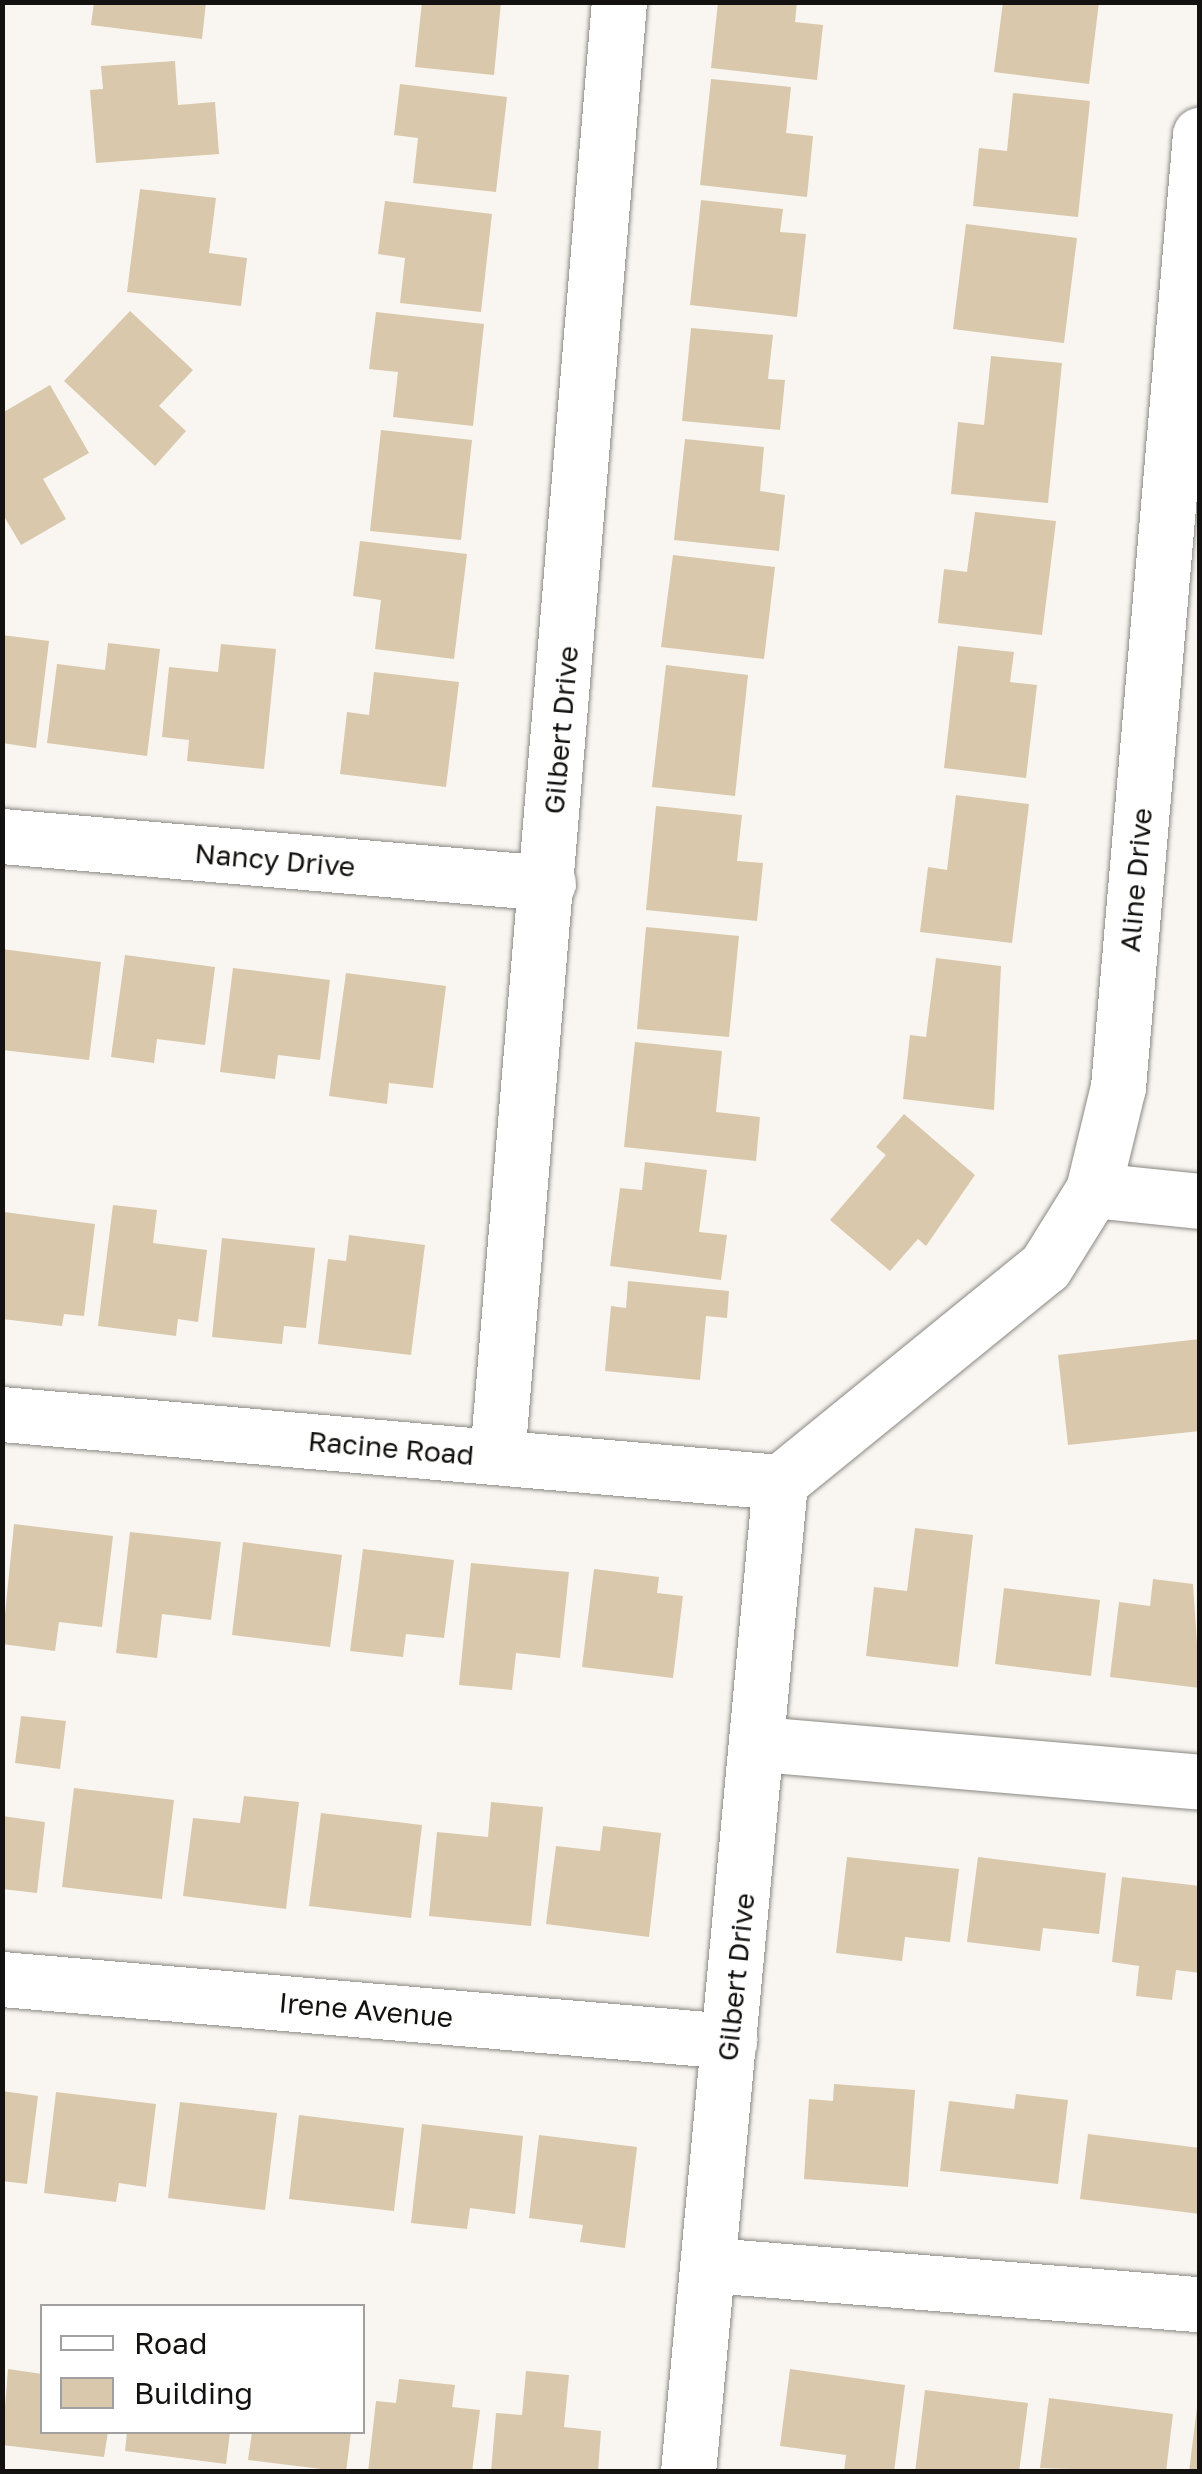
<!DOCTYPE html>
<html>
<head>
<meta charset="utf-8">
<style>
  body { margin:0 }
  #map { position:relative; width:1202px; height:2474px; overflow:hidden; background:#f9f6f1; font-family:"Golos Text",sans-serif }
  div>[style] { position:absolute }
  .building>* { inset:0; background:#d9c8ab }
  .roads { filter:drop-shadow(0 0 2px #8a8883) drop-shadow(0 0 2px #8a8883) }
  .minor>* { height:55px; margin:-27.5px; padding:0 27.5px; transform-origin:27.5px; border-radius:27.5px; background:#fff }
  span { translate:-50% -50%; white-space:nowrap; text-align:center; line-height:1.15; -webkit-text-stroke:10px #fff; paint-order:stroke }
  .street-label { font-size:28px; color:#131210 }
  .frame { position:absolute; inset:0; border:5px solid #131210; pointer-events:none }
  .legend { position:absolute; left:40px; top:2304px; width:325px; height:130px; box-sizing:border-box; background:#fff; border:2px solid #a1a09f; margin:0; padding:12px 18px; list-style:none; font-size:30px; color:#131210 }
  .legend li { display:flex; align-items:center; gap:20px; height:50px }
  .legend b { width:50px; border:2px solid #a1a09f }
</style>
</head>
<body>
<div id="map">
  <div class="building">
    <div style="clip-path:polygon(94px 2px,206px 2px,202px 39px,91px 25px)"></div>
    <div style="clip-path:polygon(422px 2px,501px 2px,494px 75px,415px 67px)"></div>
    <div style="clip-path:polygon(718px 2px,797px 2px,795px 22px,823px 25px,817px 80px,711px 68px)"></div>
    <div style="clip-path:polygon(1003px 2px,1099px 2px,1089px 84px,994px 72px)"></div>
    <div style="clip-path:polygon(175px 61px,178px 105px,215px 102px,219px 154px,96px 163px,90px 90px,103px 89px,101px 66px)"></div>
    <div style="clip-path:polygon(711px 79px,791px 87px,786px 133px,813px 136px,807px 197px,700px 185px)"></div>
    <div style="clip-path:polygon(400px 84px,507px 97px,496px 192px,413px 183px,418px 138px,394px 135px)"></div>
    <div style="clip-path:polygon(1013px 93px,1090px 101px,1078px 217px,973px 206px,979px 148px,1007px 151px)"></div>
    <div style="clip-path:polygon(140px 189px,216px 198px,209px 253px,247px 258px,241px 306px,127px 292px)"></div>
    <div style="clip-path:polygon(701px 200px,783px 209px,780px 232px,806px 234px,797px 317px,690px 305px)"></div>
    <div style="clip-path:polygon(385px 201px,492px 214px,481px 312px,400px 303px,405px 258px,378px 254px)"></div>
    <div style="clip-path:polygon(966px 224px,1077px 238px,1064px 343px,953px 329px)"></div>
    <div style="clip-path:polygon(130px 311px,193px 370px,159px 406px,186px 431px,155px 466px,64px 381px)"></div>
    <div style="clip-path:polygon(376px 312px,484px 324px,473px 426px,393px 417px,398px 372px,369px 369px)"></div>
    <div style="clip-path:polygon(691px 328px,773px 335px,768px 379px,785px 380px,780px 430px,682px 421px)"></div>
    <div style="clip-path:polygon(991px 356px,1062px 363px,1048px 503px,951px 494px,958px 422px,984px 425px)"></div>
    <div style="clip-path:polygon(50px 385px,89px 453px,43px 479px,66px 519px,21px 545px,2px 513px,2px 413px)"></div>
    <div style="clip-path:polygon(381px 430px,472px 440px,461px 540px,370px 531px)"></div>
    <div style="clip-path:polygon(685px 439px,764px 447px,760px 491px,785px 495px,779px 551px,674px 540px)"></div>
    <div style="clip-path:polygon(975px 512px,1056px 521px,1042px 635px,938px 623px,944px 569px,967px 572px)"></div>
    <div style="clip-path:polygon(360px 541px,467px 554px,454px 659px,375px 649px,381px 600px,353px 596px)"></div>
    <div style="clip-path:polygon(673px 555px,775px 567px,764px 659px,661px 647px)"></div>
    <div style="clip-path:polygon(2px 635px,49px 641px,36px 748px,2px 743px)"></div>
    <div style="clip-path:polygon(108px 643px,160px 649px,147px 756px,47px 743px,57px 664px,105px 670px)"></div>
    <div style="clip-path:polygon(221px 644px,276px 649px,264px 769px,187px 761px,189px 740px,162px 737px,169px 667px,218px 672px)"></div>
    <div style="clip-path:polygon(958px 646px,1014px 652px,1010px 682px,1037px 685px,1026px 778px,944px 768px)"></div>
    <div style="clip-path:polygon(666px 665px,748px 675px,735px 796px,652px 787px)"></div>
    <div style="clip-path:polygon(374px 672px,459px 682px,446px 787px,340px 774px,347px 712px,369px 715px)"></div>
    <div style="clip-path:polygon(956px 795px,1029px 804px,1012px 943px,920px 932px,928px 867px,947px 870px)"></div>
    <div style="clip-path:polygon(656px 806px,742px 815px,737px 861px,763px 863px,757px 921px,646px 910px)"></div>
    <div style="clip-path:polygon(646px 927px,739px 936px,729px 1037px,637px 1029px)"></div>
    <div style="clip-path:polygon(2px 949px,101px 962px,89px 1060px,2px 1050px)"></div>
    <div style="clip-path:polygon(125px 955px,215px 967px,205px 1045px,157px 1039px,154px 1063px,111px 1057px)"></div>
    <div style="clip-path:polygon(936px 958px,1001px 966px,994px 1110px,903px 1099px,910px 1035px,926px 1037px)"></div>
    <div style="clip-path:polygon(233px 968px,330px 980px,320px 1060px,278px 1055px,275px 1079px,220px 1072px)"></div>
    <div style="clip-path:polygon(346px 973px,446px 986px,433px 1088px,389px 1083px,387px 1104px,329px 1096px)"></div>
    <div style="clip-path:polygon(635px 1042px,722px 1051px,716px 1112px,760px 1117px,756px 1161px,624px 1147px)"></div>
    <div style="clip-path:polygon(904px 1114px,975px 1175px,926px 1246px,918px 1239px,890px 1271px,830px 1220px,886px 1155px,876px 1147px)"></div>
    <div style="clip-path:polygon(645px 1162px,707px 1170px,699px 1232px,727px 1235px,721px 1280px,610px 1266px,620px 1188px,642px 1190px)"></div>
    <div style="clip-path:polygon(113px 1205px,157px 1210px,153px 1243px,207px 1250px,198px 1322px,178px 1319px,176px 1336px,98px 1326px)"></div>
    <div style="clip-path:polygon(4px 1212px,95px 1224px,84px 1316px,64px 1314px,62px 1326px,2px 1319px)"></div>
    <div style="clip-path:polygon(349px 1235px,425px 1245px,411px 1355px,318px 1344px,328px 1259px,346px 1261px)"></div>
    <div style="clip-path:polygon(222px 1238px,315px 1248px,306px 1328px,284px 1326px,282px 1344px,212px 1337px)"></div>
    <div style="clip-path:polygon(628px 1281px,729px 1291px,727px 1318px,706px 1316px,700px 1380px,605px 1371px,611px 1306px,626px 1308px)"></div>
    <div style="clip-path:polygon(1200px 1339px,1200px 1431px,1068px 1445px,1058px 1355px)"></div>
    <div style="clip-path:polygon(14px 1524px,113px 1536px,102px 1627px,59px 1622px,55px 1651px,2px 1644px)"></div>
    <div style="clip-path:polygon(915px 1528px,973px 1535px,958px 1667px,866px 1656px,874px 1587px,907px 1591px)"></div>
    <div style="clip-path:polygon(130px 1532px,221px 1542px,211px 1620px,162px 1614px,157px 1658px,116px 1653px)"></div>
    <div style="clip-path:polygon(243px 1542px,342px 1555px,330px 1647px,232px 1635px)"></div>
    <div style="clip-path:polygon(363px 1549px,454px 1560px,444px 1638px,406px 1634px,403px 1657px,350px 1651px)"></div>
    <div style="clip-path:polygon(471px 1563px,569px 1572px,560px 1658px,516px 1653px,512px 1690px,459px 1685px)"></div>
    <div style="clip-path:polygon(594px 1569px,659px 1577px,657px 1593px,683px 1596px,673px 1678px,582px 1667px)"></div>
    <div style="clip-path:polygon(1153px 1579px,1193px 1584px,1200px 1688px,1110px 1677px,1119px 1602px,1150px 1606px)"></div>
    <div style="clip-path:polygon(1004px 1588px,1100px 1600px,1091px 1676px,995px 1664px)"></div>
    <div style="clip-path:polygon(21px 1716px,66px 1721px,60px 1769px,15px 1763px)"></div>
    <div style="clip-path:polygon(74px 1788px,174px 1800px,162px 1899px,62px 1887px)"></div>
    <div style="clip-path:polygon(244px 1796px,299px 1802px,286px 1909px,183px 1896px,193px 1818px,240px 1823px)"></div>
    <div style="clip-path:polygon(491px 1802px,543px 1807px,531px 1926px,429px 1916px,437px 1832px,488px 1837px)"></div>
    <div style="clip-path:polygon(321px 1813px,422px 1825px,411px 1918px,309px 1906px)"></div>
    <div style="clip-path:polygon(2px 1816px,45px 1822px,37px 1893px,2px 1889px)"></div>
    <div style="clip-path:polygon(603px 1826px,661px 1833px,649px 1937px,546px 1924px,556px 1846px,600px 1851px)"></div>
    <div style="clip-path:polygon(847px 1857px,959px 1869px,950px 1942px,905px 1937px,902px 1961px,836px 1953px)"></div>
    <div style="clip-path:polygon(978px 1857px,1106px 1873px,1099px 1934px,1043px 1928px,1040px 1951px,967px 1942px)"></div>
    <div style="clip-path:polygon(1122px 1877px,1200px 1886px,1200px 1973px,1176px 1970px,1172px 2000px,1136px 1996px,1139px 1966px,1112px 1962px)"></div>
    <div style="clip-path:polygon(834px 2084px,915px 2090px,908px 2187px,804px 2179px,809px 2099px,833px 2101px)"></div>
    <div style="clip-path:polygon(2px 2091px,38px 2096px,27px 2184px,2px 2181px)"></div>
    <div style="clip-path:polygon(56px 2092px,156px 2104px,146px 2187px,119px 2183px,116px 2202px,44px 2193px)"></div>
    <div style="clip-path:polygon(1016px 2094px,1068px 2100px,1058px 2184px,940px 2171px,949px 2101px,1014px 2109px)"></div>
    <div style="clip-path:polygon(180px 2102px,277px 2113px,265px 2210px,168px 2198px)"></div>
    <div style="clip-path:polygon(299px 2115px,404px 2128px,394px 2211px,289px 2199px)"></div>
    <div style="clip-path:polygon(422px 2124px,523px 2136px,515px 2214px,470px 2208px,467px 2229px,411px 2223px)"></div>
    <div style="clip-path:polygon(1088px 2134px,1200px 2148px,1200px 2214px,1080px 2199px)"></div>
    <div style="clip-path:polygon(539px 2135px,637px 2147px,625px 2248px,580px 2242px,583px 2225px,529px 2218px)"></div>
    <div style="clip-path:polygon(8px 2369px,42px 2374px,42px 2432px,108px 2432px,104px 2457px,2px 2445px)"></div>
    <div style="clip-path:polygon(790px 2369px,905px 2385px,894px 2472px,844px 2472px,846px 2455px,780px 2446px)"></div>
    <div style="clip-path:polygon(526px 2371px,569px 2375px,564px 2427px,601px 2431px,598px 2472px,491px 2472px,496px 2413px,522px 2415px)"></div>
    <div style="clip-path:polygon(399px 2379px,455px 2385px,452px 2407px,480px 2410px,472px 2472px,368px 2472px,376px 2401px,396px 2403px)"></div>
    <div style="clip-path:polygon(925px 2390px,1028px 2403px,1019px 2472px,915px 2472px)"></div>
    <div style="clip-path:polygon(1049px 2398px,1173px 2414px,1166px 2472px,1040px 2468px)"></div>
    <div style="clip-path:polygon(1197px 2407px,1200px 2472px,1189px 2472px)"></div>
    <div style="clip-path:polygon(127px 2432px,230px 2432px,226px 2464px,125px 2451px)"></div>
    <div style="clip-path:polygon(252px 2432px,351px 2432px,346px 2472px,248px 2460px)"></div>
  </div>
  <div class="roads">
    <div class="minor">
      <div style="left:2px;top:836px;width:548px;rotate:4.92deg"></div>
      <div style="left:1093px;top:1190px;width:108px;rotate:5.9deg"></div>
      <div style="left:2px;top:1414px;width:781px;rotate:5deg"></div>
      <div style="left:497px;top:1457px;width:1460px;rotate:-85.21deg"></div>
      <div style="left:780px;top:1482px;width:341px;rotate:-39.1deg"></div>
      <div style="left:1045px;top:1267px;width:91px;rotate:-58.1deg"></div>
      <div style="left:1093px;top:1190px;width:106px;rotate:-76.4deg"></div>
      <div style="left:1118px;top:1087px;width:956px;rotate:-85.08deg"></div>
      <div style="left:760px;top:1744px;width:442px;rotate:4.9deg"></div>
      <div style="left:2px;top:1979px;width:730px;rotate:4.87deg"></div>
      <div style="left:711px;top:2265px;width:491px;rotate:4.6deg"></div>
      <div style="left:688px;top:2472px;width:994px;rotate:-84.69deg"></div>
    </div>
  </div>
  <div class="street-label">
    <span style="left:561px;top:730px;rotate:-85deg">Gilbert Drive</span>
    <span style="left:275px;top:860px;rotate:5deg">Nancy Drive</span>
    <span style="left:1136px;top:880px;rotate:-85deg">Aline Drive</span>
    <span style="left:391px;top:1448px;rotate:5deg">Racine Road</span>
    <span style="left:736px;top:1977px;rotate:-84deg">Gilbert Drive</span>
    <span style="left:366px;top:2010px;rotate:5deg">Irene Avenue</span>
  </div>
  <div class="frame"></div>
  <ul class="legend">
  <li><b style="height:12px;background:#fff"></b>Road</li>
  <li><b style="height:28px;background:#d9c8ab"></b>Building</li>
  </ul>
</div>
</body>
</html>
